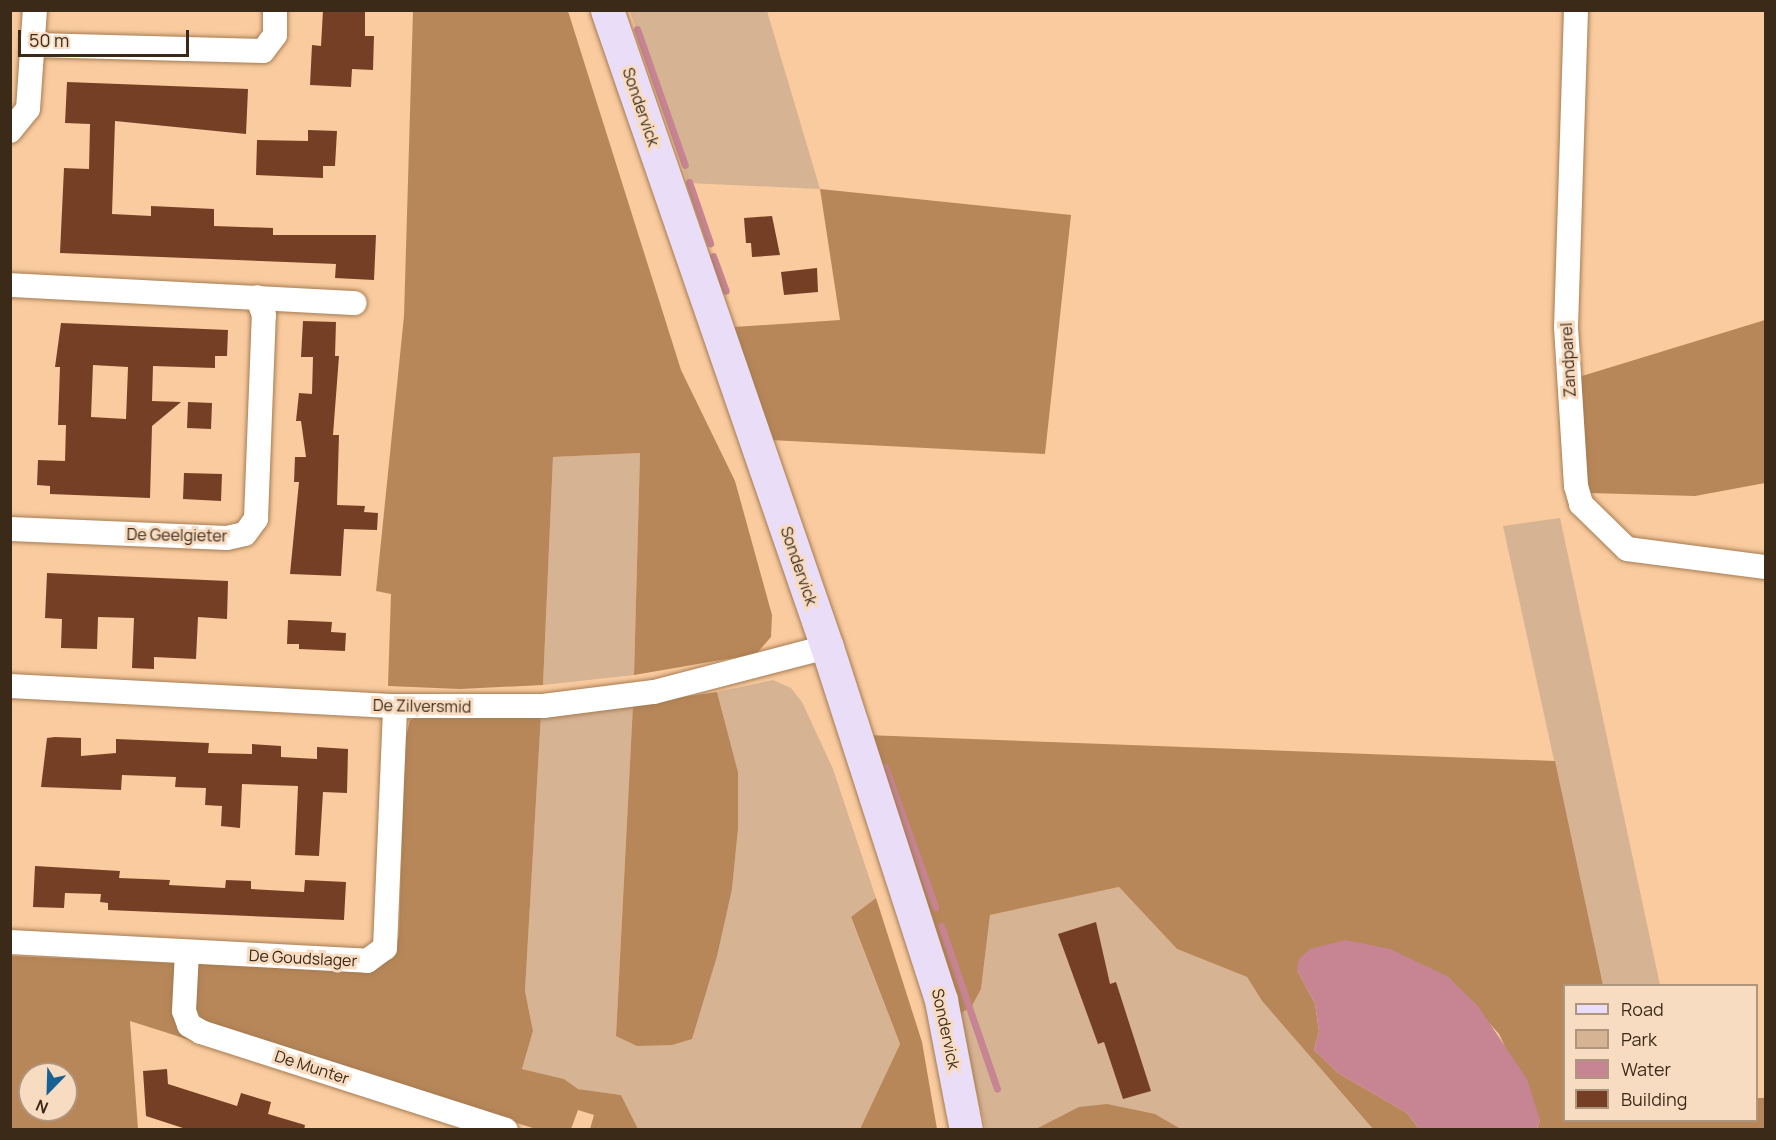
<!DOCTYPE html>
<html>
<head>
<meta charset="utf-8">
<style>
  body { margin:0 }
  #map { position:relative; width:1776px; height:1140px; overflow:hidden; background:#f9cb9f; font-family:Manrope,sans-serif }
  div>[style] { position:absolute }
  .green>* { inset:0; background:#d6b393 }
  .forest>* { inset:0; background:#b78759 }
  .water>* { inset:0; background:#c78493 }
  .stream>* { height:7px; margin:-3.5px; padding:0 3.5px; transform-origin:3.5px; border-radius:3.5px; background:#c78493 }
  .building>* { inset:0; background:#753f25 }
  .roads { filter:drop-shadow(0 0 2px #a67c52) drop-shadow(0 0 2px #a67c52) }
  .street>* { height:24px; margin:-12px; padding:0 12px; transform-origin:12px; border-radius:12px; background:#fff }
  .secondary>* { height:33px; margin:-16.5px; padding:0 16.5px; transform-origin:16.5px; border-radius:16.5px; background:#eaddf8 }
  span { translate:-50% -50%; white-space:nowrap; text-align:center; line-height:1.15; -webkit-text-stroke:6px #f8dcc2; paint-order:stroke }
  .street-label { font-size:16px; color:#3c2a19 }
  .frame { position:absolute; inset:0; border:12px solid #3c2a19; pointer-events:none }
  .legend { position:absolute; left:1563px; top:984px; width:195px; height:138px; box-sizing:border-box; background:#f8dcc2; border:2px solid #ad957e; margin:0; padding:8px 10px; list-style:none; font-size:18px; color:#3c2a19 }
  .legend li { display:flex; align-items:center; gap:12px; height:30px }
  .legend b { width:30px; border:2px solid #ad957e }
  .north { position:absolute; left:18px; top:1062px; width:60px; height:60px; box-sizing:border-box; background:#f8dcc2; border:2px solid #ad957e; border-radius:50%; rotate:203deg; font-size:16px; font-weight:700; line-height:24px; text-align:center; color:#3c2a19 }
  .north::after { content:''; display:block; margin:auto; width:21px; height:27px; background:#176194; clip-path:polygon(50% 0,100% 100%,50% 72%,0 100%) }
  .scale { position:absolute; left:18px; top:30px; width:171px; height:27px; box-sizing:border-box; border:3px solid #3c2a19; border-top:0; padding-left:8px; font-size:18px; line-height:21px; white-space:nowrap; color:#3c2a19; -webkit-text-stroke:4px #f8dcc2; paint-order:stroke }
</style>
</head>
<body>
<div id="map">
  <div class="green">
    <div style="clip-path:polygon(630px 11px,767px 11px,820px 189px,688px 183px)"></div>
    <div style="clip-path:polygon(640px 453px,634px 675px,543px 685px,553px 457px)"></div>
    <div style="clip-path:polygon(1560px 518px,1660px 985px,1603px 985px,1503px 526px)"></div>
    <div style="clip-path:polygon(773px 680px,791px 688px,802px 702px,833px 769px,876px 898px,851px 918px,900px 1044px,860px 1129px,638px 1129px,621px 1095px,578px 1089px,564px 1079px,522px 1069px,533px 1031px,525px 991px,541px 714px,633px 704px,616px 1035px,692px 1039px,732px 889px,738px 829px,738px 772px,717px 692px)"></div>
    <div style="clip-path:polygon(1119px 887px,1177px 949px,1247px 977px,1262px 1001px,1373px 1129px,1181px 1129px,1155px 1114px,1036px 1129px,986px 1129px,957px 1016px,972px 1006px,981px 989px,990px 915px)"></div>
  </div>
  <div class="forest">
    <div style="clip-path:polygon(413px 11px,568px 11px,681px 370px,735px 481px,772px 615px,771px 637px,756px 654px,634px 675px,640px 453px,553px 457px,543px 685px,460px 689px,388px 686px,391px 594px,376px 591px,404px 316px)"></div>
    <div style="clip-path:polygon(820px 189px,1071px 215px,1045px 454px,770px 440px,734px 327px,840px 320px)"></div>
    <div style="clip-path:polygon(1765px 320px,1765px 483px,1695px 496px,1589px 493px,1579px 382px,1582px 376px)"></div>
    <div style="clip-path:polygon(717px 692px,738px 772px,738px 829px,732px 889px,717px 956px,692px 1039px,672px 1045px,637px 1046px,616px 1036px,633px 704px)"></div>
    <div style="clip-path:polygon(541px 714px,525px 991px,533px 1031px,522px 1069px,564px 1079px,578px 1089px,621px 1095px,638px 1129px,590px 1129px,594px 1115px,578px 1110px,571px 1129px,536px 1129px,199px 1023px,194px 1011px,196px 963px,365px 970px,379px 968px,390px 958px,399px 936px,405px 741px,410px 720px,422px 715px)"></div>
    <div style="clip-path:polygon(866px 735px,1555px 761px,1603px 985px,1564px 986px,1564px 1120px,1756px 1120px,1757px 1098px,1765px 1098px,1765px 1129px,1537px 1129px,1540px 1120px,1499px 1034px,1447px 976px,1297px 970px,1315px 1004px,1319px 1031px,1314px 1050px,1338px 1073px,1407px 1113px,1419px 1129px,1373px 1129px,1262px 1001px,1247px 977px,1177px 949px,1119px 887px,990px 915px,981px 989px,972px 1006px,957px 1016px)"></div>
    <div style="clip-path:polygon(876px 898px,922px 1042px,937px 1129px,860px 1129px,900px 1044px,851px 917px)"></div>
    <div style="clip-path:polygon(evenodd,11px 956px,178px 963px,175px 1014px,240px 1056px,130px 1021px,138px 1129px,11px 1130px,11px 956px,30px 1074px,66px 1074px,66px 1110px,30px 1110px,30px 1074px)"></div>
    <div style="clip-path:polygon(1107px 1104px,1155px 1114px,1181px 1129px,1036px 1129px,1079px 1107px)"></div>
  </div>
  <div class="water">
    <div style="clip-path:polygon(1346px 940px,1390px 949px,1447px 976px,1478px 1006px,1527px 1079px,1540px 1120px,1537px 1129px,1419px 1129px,1407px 1113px,1338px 1073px,1314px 1050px,1319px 1031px,1315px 1004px,1297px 970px,1299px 959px,1310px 949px)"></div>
  </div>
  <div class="stream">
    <div style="left:637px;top:29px;width:144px;rotate:70.6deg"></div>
    <div style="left:689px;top:182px;width:65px;rotate:71deg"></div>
    <div style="left:713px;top:256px;width:37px;rotate:70deg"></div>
    <div style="left:885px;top:767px;width:149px;rotate:70.3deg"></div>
    <div style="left:941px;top:926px;width:172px;rotate:71deg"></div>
  </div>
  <div class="building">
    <div style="clip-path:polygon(323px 10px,365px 10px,365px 36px,374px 36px,373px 70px,352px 69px,351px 87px,310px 85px,312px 45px,321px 46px)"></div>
    <div style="clip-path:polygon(67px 82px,248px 89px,246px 134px,115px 121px,112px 214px,151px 216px,151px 206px,214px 209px,214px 226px,273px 228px,273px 235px,376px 235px,374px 280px,335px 278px,336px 264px,60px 253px,64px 168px,89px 169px,90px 124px,65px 123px)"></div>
    <div style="clip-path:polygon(308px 130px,337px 131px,335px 166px,323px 166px,323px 178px,256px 175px,257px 140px,308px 141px)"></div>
    <div style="clip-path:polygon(772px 216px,780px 255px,752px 257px,751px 243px,746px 243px,744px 218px)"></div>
    <div style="clip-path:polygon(817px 268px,818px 292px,784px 295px,781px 272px)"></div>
    <div style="clip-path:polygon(303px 321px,336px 322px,335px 356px,339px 356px,333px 435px,339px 435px,337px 505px,365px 506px,364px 512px,378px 513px,377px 530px,344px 529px,341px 576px,290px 574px,299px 482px,294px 482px,295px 457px,306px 457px,301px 421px,296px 421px,299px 393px,312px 394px,313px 357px,301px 357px)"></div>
    <div style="clip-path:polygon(evenodd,61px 323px,228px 330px,227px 356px,215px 356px,215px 368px,153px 366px,152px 401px,181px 402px,152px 426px,150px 498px,50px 494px,50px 486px,37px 485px,38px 460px,65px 461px,66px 425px,58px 425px,60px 367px,55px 367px,61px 323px,93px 365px,128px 367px,126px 419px,91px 417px,93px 365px)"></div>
    <div style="clip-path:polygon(188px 402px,212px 403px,211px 429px,187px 428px)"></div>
    <div style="clip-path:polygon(184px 473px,222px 474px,221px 501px,183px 499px)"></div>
    <div style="clip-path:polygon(47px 573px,228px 581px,227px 619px,198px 617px,196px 659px,154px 657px,154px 669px,132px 668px,134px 618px,98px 617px,97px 649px,61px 648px,62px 619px,45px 618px)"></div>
    <div style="clip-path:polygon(288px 620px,332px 622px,331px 632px,346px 633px,345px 651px,299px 649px,299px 644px,287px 644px)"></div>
    <div style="clip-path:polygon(55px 737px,81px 738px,81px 756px,116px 753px,116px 739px,209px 743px,208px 753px,252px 754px,252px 744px,281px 746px,281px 757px,317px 759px,317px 747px,348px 749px,347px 793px,323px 792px,319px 856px,295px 855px,298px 786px,242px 784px,240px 828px,221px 826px,222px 806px,205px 805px,206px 788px,175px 787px,176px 777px,122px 775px,121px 790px,41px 787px,47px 738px)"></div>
    <div style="clip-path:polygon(35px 866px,120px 871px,119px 878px,170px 880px,169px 885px,225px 888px,226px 880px,251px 881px,251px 889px,304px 892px,305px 880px,346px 882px,344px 920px,108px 910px,108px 903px,100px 902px,101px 894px,65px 893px,64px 908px,33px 907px)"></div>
    <div style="clip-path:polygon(1096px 922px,1110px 984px,1116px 982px,1151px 1091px,1123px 1099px,1104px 1042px,1098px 1044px,1058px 934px)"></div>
    <div style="clip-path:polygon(167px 1069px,168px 1084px,237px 1106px,241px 1093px,271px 1102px,268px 1114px,305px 1125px,304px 1130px,189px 1130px,146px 1116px,143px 1071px)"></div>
  </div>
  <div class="roads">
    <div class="street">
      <div style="left:1576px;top:10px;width:317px;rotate:91.8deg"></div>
      <div style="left:1566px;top:327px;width:159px;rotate:86.4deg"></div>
      <div style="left:1576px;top:486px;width:19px;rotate:74deg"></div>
      <div style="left:1581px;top:504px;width:64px;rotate:44.4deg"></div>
      <div style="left:1627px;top:549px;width:140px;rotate:7.4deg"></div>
      <div style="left:34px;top:45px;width:229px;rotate:1.5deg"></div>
      <div style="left:263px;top:51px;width:20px;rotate:-53deg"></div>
      <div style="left:275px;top:35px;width:25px;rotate:-90deg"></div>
      <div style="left:10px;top:131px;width:28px;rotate:-51deg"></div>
      <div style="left:28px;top:109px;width:99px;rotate:-86deg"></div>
      <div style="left:10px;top:285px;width:345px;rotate:3deg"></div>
      <div style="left:10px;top:529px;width:217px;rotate:2.4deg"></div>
      <div style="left:227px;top:538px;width:18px;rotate:-13deg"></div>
      <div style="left:245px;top:534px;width:19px;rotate:-54deg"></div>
      <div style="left:256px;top:519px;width:204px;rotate:-87.8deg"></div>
      <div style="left:264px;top:315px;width:19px;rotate:-111deg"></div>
      <div style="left:10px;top:686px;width:386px;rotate:3deg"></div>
      <div style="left:395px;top:706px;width:148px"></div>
      <div style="left:543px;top:706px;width:112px;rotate:-7.2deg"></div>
      <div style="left:654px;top:692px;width:179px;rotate:-14.6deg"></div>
      <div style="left:10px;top:942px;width:358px;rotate:3deg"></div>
      <div style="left:367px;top:961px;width:22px;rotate:-36deg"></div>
      <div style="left:385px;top:948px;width:242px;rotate:-87.6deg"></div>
      <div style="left:187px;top:952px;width:59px;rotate:92.9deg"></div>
      <div style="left:184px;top:1011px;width:15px;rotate:70deg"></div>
      <div style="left:189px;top:1025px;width:14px;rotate:30deg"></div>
      <div style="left:201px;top:1032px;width:320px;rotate:17.8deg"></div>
    </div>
    <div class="secondary">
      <div style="left:607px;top:10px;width:674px;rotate:70.95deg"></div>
      <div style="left:827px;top:647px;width:371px;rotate:72.1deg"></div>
      <div style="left:941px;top:1000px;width:132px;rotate:79.1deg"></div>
    </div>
  </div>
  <div class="street-label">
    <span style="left:641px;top:107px;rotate:71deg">Sondervick</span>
    <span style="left:1568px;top:360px;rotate:-93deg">Zandparel</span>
    <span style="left:177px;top:535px;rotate:1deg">De Geelgieter</span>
    <span style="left:799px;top:566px;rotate:71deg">Sondervick</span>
    <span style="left:422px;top:706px;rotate:1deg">De Zilversmid</span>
    <span style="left:303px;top:958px;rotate:3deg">De Goudslager</span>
    <span style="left:946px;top:1029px;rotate:78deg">Sondervick</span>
    <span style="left:312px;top:1067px;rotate:18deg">De Munter</span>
  </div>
  <div class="frame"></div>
  <ul class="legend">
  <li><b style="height:8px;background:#eaddf8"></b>Road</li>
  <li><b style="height:16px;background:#d6b393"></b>Park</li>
  <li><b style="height:16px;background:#c78493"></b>Water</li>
  <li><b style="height:16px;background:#753f25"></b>Building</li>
  </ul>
  <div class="north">N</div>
  <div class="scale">50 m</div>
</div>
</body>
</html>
